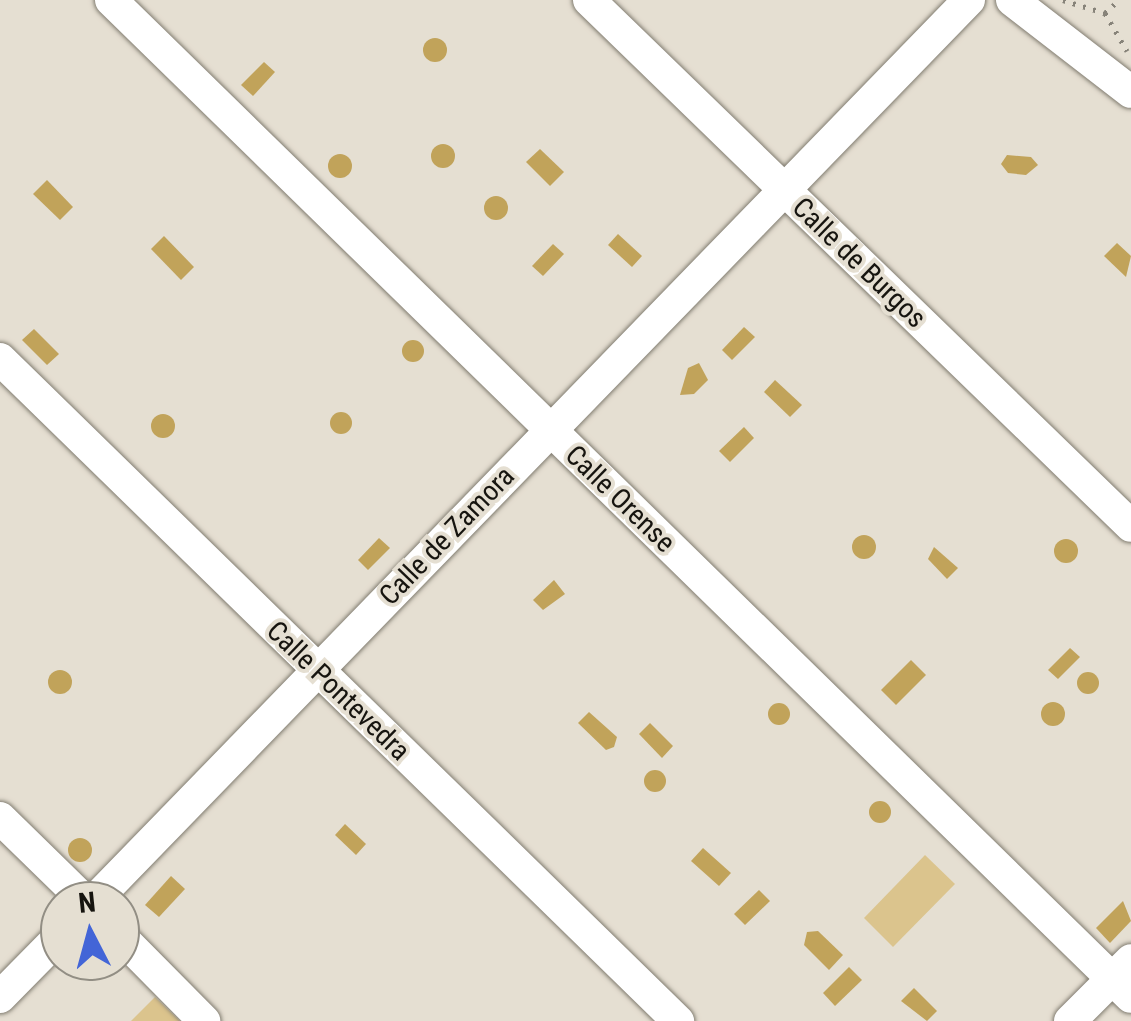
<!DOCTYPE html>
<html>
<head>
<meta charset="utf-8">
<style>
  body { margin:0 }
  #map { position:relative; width:1131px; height:1021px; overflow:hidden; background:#e5dfd2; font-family:"Roboto Condensed",sans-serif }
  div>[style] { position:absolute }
  .green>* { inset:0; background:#dbc48d }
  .water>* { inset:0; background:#c1a35a }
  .round { border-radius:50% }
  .path>* { height:5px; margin-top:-2.5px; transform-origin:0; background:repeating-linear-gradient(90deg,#878379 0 2.5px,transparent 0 10.5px) }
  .roads { filter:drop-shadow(0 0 2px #817c70) drop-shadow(0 0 2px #817c70) }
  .minor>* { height:32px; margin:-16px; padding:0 16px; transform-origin:16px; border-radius:16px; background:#fff }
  span { translate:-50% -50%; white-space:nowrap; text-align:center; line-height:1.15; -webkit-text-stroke:8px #e5dfd2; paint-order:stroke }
  .street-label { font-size:28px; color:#16140f }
  .north { position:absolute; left:40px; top:881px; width:100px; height:100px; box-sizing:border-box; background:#e5dfd2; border:2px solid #928e84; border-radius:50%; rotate:354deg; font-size:28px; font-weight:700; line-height:40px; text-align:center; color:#16140f }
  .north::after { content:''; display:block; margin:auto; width:35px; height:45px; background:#4365d7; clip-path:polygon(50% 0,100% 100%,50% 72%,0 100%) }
</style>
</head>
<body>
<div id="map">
  <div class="green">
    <div style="clip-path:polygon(925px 855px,955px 884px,893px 947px,864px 918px)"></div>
    <div style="clip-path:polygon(155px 997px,180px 1021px,131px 1021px)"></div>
  </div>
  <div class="water">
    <div class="round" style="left:423px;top:38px;width:24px;height:24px"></div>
    <div style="clip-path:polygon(264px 62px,275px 72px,253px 96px,241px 85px)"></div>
    <div class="round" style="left:431px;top:144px;width:24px;height:24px"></div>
    <div style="clip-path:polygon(540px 149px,564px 172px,550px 186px,526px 162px)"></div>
    <div class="round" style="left:328px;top:154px;width:24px;height:24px"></div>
    <div style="clip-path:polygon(1007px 155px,1031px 157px,1038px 165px,1026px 175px,1008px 173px,1001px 164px)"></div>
    <div style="clip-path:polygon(47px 180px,73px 207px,60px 220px,33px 194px)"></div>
    <div class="round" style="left:484px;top:196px;width:24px;height:24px"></div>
    <div style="clip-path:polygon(618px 234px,642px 256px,632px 267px,608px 245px)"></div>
    <div style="clip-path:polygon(164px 236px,194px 267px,181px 280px,151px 249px)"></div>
    <div style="clip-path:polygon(1117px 243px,1131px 256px,1126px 277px,1104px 256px)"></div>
    <div style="clip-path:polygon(553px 244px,564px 254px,543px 276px,532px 266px)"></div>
    <div style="clip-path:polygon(744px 327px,755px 337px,732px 360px,722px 350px)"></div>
    <div style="clip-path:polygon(34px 329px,59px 354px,47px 365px,22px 340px)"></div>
    <div class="round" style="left:402px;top:340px;width:22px;height:22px"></div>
    <div style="clip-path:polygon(699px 363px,708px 380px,694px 394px,680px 395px,688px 368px)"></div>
    <div style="clip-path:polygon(775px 380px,802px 405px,790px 417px,764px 392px)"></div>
    <div class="round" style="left:330px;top:412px;width:22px;height:22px"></div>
    <div class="round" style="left:151px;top:414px;width:24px;height:24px"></div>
    <div style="clip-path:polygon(744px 427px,754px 438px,730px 462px,719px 451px)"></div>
    <div class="round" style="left:852px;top:535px;width:24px;height:24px"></div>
    <div style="clip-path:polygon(379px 538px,390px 548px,368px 570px,358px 560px)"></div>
    <div class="round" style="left:1054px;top:539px;width:24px;height:24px"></div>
    <div style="clip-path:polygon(934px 547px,958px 568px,947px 579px,928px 559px)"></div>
    <div style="clip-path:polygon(554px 580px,565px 594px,543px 610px,533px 600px)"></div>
    <div style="clip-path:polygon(1070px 648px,1080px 657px,1058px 679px,1048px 670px)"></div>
    <div style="clip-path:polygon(911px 660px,926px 675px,896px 705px,881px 690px)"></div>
    <div class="round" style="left:48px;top:670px;width:24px;height:24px"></div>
    <div class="round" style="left:1077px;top:672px;width:22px;height:22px"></div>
    <div class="round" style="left:1041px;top:702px;width:24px;height:24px"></div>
    <div class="round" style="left:768px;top:703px;width:22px;height:22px"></div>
    <div style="clip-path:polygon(589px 712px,617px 737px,614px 747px,606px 750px,578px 723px)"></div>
    <div style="clip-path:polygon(650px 723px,673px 746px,662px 758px,639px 734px)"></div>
    <div class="round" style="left:644px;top:770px;width:22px;height:22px"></div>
    <div class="round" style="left:869px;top:801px;width:22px;height:22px"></div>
    <div style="clip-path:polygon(345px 824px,366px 844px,356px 855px,335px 835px)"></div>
    <div class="round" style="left:68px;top:838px;width:24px;height:24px"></div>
    <div style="clip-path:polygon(703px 848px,731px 873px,719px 886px,691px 861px)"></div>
    <div style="clip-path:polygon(171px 876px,185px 889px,159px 917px,145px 905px)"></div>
    <div style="clip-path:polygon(759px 890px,770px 901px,745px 925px,734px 914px)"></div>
    <div style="clip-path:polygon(1123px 901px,1131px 921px,1110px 943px,1096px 928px)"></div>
    <div style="clip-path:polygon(818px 931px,843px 955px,829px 970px,804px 945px,807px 932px)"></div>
    <div style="clip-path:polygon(849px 967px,862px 980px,835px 1006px,823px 993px)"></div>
    <div style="clip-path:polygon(914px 988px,937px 1011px,927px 1021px,901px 1001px)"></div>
  </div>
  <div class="path">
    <div style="left:1063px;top:0;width:44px;rotate:17.2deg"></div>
    <div style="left:1105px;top:13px;width:44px;rotate:59.9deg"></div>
    <div style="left:1105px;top:13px;width:19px;rotate:-43deg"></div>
  </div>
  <div class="roads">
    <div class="minor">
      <div style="left:111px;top:0;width:1426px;rotate:44.35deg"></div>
      <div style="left:589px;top:0;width:755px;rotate:44.14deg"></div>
      <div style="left:1012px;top:0;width:150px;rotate:37.7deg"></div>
      <div style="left:0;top:359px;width:948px;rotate:44.32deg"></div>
      <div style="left:0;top:818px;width:119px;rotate:44.3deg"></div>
      <div style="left:94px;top:901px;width:1256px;rotate:-45.84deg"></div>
      <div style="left:120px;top:936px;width:120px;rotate:45.3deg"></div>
      <div style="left:0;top:997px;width:86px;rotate:-45.5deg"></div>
      <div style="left:1070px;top:1021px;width:86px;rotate:-45deg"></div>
    </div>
  </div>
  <div class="street-label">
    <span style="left:859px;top:263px;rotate:44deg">Calle de Burgos</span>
    <span style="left:620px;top:499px;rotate:44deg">Calle Orense</span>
    <span style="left:447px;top:536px;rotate:-46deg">Calle de Zamora</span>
    <span style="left:338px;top:691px;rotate:44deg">Calle Pontevedra</span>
  </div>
  <div class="north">N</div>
</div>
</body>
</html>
